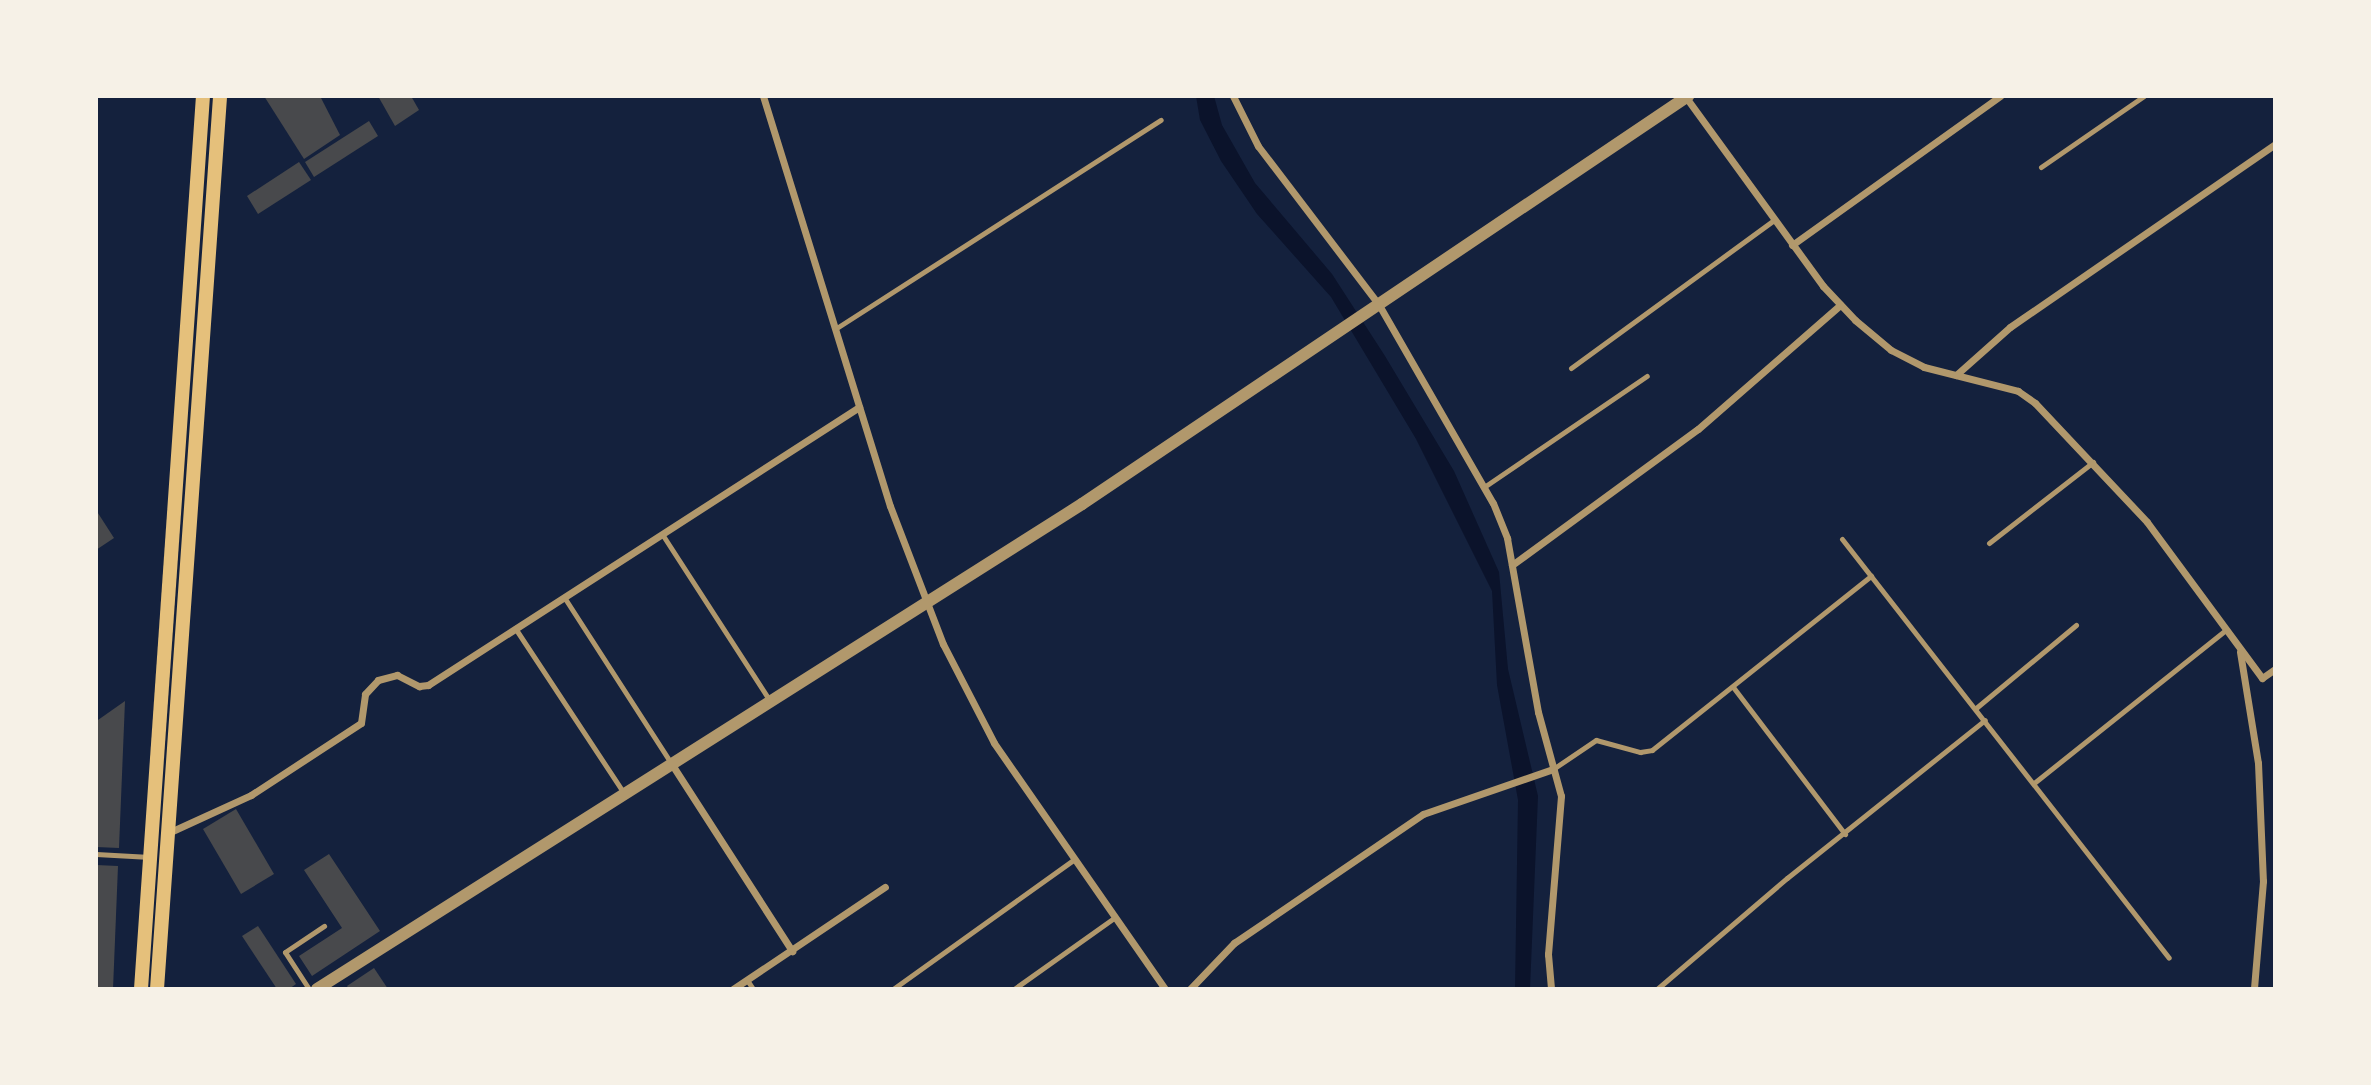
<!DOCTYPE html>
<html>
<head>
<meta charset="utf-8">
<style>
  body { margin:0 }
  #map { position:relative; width:2371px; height:1085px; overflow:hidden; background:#14213d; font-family:Raleway,sans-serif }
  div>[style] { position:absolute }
  .water>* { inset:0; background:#0b132b }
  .building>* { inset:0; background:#48494c }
  .service>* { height:5px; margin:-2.5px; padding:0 2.5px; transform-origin:2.5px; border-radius:2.5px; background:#b1986c }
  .minor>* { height:7px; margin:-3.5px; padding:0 3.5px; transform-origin:3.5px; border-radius:3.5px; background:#b1986c }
  .tertiary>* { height:12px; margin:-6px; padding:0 6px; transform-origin:6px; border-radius:6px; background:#b1986c }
  .secondary>* { height:14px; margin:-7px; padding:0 7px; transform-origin:7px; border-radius:7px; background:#e5c07b }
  span { translate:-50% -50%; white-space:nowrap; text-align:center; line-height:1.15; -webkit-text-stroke:5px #f6f1e7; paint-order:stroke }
  .frame { position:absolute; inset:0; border:98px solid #f6f1e7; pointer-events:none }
</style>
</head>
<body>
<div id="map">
  <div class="water">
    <div style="clip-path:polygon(1196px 96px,1214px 96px,1222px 125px,1255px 183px,1332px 274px,1385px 356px,1454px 471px,1499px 572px,1508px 669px,1538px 796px,1530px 989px,1515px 989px,1518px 800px,1497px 685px,1492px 591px,1416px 439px,1331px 297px,1257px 214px,1221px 161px,1200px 120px)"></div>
  </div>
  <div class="building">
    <div style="clip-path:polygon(264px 96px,320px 96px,340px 135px,304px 159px)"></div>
    <div style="clip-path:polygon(378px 96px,411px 96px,419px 110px,395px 126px)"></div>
    <div style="clip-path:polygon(369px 121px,378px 136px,314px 177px,305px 162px)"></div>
    <div style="clip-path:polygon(299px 162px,311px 180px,258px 214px,247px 196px)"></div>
    <div style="clip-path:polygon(96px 510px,114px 538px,96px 550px)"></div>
    <div style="clip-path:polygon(125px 701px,119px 848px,96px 847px,98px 720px)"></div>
    <div style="clip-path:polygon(236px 809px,274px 874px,241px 894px,203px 829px)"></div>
    <div style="clip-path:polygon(329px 854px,380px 931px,312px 976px,299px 956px,342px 928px,304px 870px)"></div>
    <div style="clip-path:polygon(96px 865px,118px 866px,113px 989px,96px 989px)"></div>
    <div style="clip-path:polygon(258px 926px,296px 984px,289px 989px,277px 989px,242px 936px)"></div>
    <div style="clip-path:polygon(374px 968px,388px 989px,349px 989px,347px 986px)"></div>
  </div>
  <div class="service">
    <div style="left:2041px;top:167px;width:125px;rotate:-34.6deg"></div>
    <div style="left:835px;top:329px;width:387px;rotate:-32.7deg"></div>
    <div style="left:1571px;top:368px;width:251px;rotate:-36.1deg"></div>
    <div style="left:1484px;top:487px;width:197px;rotate:-34.3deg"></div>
    <div style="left:662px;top:534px;width:199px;rotate:57.1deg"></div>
    <div style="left:1842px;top:539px;width:531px;rotate:52.03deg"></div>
    <div style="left:1989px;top:543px;width:132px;rotate:-37.9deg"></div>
    <div style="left:564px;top:597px;width:197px;rotate:57.2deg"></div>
    <div style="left:515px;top:628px;width:196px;rotate:56.6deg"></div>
    <div style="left:1733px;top:687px;width:185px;rotate:52.7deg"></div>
    <div style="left:1976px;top:708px;width:130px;rotate:-39.7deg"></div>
    <div style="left:1553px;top:769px;width:52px;rotate:-34deg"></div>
    <div style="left:1596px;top:740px;width:46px;rotate:15.3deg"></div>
    <div style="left:1640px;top:752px;width:12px;rotate:-9deg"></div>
    <div style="left:1652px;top:750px;width:280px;rotate:-38.5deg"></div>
    <div style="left:2034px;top:783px;width:246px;rotate:-38.6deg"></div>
    <div style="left:96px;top:854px;width:54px;rotate:3.2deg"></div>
    <div style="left:747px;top:980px;width:11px;rotate:56deg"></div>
    <div style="left:309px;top:989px;width:44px;rotate:-123deg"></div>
    <div style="left:285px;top:952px;width:47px;rotate:-33.7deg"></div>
    <div style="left:893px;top:989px;width:221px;rotate:-35.6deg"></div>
    <div style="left:1014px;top:989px;width:123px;rotate:-35.4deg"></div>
    <div style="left:1657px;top:989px;width:171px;rotate:-40.5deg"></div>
    <div style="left:1787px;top:878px;width:253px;rotate:-38.6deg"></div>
  </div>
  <div class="minor">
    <div style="left:763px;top:96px;width:429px;rotate:72.8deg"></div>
    <div style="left:890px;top:506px;width:148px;rotate:69deg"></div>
    <div style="left:943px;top:644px;width:111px;rotate:62.7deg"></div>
    <div style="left:994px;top:743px;width:300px;rotate:55.2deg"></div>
    <div style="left:1233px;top:96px;width:56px;rotate:63.4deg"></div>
    <div style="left:1258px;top:146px;width:200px;rotate:52.7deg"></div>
    <div style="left:1379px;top:305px;width:228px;rotate:60.1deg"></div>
    <div style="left:1493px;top:503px;width:38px;rotate:68deg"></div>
    <div style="left:1507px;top:538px;width:177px;rotate:79.9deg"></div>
    <div style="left:1538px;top:712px;width:87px;rotate:74.7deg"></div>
    <div style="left:1561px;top:796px;width:159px;rotate:94.7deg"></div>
    <div style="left:1548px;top:954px;width:35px;rotate:85deg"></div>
    <div style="left:1685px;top:96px;width:235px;rotate:54deg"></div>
    <div style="left:1823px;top:286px;width:47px;rotate:46.7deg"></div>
    <div style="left:1855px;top:320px;width:47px;rotate:39.8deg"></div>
    <div style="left:1891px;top:350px;width:37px;rotate:27deg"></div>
    <div style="left:1924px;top:367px;width:97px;rotate:14.3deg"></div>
    <div style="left:2018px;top:391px;width:21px;rotate:35deg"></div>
    <div style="left:2035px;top:403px;width:163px;rotate:46.7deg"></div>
    <div style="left:2147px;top:522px;width:194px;rotate:53.6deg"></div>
    <div style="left:2262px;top:678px;width:16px;rotate:-35deg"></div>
    <div style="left:1792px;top:245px;width:256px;rotate:-35.6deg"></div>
    <div style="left:1956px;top:375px;width:72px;rotate:-41.6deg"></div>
    <div style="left:2010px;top:327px;width:322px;rotate:-34.6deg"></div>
    <div style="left:1512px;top:565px;width:230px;rotate:-36.2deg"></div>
    <div style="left:1698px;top:429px;width:189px;rotate:-41.1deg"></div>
    <div style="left:2240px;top:652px;width:112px;rotate:80.8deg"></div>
    <div style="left:2258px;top:763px;width:118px;rotate:87.6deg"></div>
    <div style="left:2263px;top:881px;width:108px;rotate:94.8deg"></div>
    <div style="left:671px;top:763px;width:224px;rotate:57.2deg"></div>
    <div style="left:168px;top:833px;width:91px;rotate:-24.6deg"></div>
    <div style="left:251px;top:795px;width:131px;rotate:-33.2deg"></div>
    <div style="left:361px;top:723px;width:29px;rotate:-82deg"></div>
    <div style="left:365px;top:694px;width:19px;rotate:-47deg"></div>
    <div style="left:378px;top:680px;width:20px;rotate:-15deg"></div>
    <div style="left:397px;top:675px;width:25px;rotate:27deg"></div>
    <div style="left:419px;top:686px;width:9px;rotate:-6deg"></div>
    <div style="left:428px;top:685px;width:513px;rotate:-32.82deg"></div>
    <div style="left:733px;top:989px;width:183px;rotate:-33.9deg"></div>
    <div style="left:1190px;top:989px;width:64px;rotate:-46.3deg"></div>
    <div style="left:1234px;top:943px;width:229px;rotate:-34.3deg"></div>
    <div style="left:1423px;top:814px;width:138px;rotate:-19.1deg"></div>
  </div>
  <div class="tertiary">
    <div style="left:317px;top:989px;width:906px;rotate:-32.37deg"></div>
    <div style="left:1082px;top:504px;width:731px;rotate:-33.95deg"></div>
  </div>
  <div class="secondary">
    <div style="left:141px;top:989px;width:895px;rotate:-86.03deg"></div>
    <div style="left:157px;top:989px;width:895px;rotate:-85.96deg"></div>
  </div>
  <div class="frame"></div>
</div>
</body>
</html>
